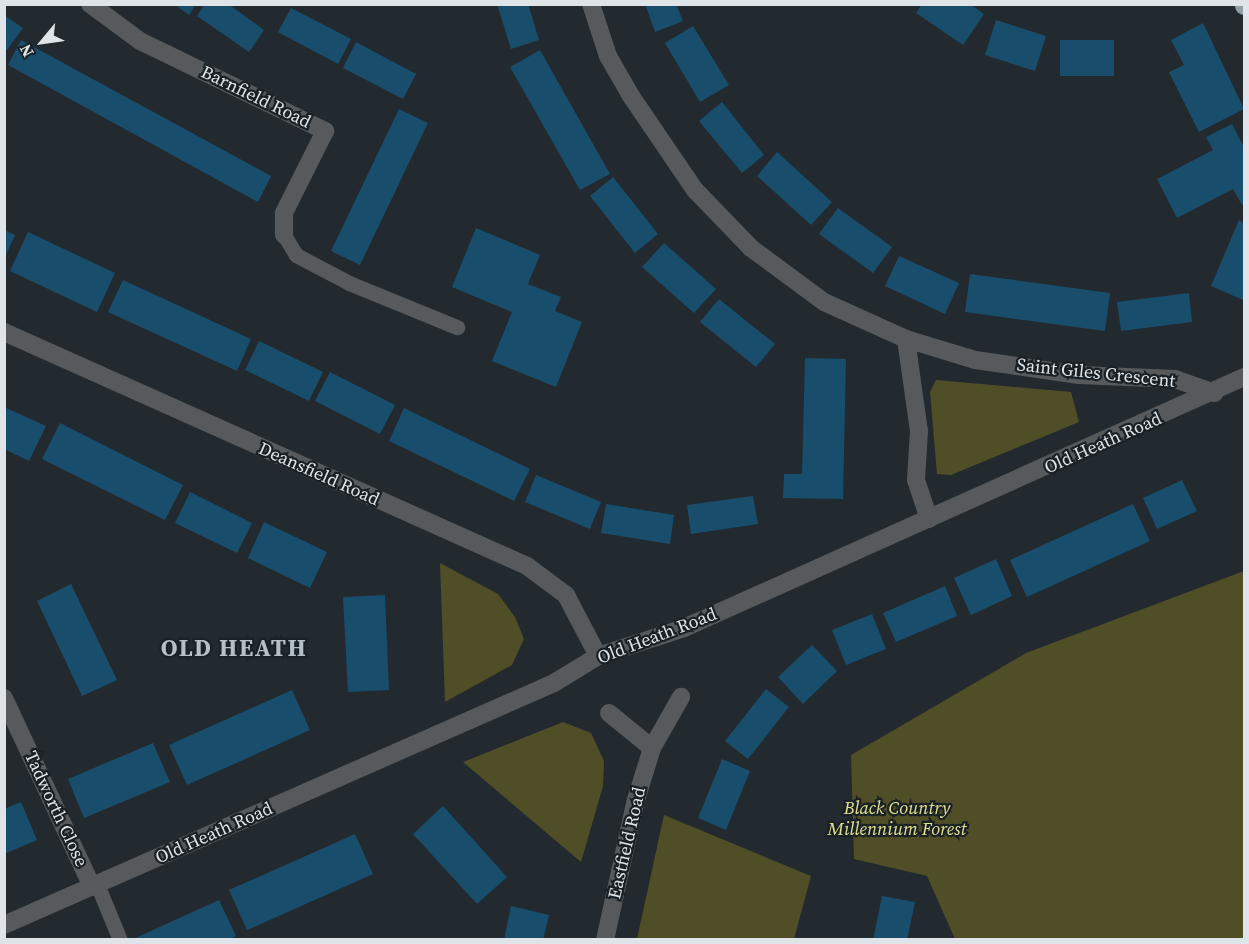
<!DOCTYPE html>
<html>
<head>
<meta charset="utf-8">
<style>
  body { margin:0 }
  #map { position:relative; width:1249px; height:944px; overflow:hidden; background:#222a2f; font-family:"Source Serif 4",serif }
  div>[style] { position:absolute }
  .green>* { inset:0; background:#504e26 }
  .building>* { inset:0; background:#194d6c }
  .lane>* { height:15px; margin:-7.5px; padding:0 7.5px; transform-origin:7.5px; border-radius:7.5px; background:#565a5d }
  .street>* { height:18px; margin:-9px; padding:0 9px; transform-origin:9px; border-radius:9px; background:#565a5d }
  .highway>* { height:18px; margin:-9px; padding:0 9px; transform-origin:9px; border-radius:9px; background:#949ea5 }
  span { translate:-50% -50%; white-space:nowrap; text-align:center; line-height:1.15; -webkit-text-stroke:4.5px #192026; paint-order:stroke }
  .street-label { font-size:18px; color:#dee4e7 }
  .park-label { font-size:18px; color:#e3e18e; font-style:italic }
  .district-label { font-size:24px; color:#b5bfc7; font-weight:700; letter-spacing:1.5px }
  .frame { position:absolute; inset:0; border:6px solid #dee4e7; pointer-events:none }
  .north { position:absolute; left:12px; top:12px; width:60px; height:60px; -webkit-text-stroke:4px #192026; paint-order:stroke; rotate:241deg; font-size:16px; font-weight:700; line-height:24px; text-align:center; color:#dee4e7 }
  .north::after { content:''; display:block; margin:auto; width:21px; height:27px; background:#dee4e7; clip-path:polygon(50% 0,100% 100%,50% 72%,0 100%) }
</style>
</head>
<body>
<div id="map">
  <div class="green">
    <div style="clip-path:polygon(936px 380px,1071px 392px,1079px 422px,951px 475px,937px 474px,930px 392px)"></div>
    <div style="clip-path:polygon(440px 563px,498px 594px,515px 617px,524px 639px,512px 665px,445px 702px)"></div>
    <div style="clip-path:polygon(1244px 571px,1244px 939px,955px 939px,927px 876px,854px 859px,851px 755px,1026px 653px)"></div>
    <div style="clip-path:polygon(563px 722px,591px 733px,604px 761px,603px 786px,581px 862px,463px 762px)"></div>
    <div style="clip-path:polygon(664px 815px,811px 876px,794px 939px,637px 939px)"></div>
  </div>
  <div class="building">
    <div style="clip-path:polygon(174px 4px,196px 4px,189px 15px)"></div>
    <div style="clip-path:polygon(205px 4px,228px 4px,264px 30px,249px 52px,197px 16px)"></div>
    <div style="clip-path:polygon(497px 4px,528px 4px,539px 40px,511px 49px)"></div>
    <div style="clip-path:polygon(645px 4px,676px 4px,683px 21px,655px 32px)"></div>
    <div style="clip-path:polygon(922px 4px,970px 4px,984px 14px,963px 45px,916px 13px)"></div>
    <div style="clip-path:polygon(291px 8px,351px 39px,338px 64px,278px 32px)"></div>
    <div style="clip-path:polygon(4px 15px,23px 28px,4px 54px)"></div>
    <div style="clip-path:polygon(996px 20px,1046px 36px,1035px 71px,985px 55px)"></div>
    <div style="clip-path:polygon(1203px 23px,1244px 109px,1199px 132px,1169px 72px,1184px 65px,1171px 40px)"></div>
    <div style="clip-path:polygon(693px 26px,729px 85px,700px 102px,665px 43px)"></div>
    <div style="clip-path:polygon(21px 40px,271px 176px,258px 202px,8px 65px)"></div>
    <div style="clip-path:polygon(1060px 40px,1114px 40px,1114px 76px,1060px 76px)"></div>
    <div style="clip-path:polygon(356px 42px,416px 74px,403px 99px,343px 68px)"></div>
    <div style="clip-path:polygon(540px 50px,610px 174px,580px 190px,510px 67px)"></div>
    <div style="clip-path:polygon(722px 102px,764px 155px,742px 173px,699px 121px)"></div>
    <div style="clip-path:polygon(399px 109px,428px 123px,360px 265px,331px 251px)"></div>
    <div style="clip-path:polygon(1232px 124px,1244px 147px,1244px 204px,1242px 205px,1233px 189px,1177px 218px,1157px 179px,1213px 150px,1206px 137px)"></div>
    <div style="clip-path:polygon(777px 152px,832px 202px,811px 225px,757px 176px)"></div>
    <div style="clip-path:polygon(613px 177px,658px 234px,635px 253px,590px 196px)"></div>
    <div style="clip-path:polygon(838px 208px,892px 247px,873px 273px,819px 234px)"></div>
    <div style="clip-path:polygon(1239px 220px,1244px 223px,1243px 300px,1211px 286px)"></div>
    <div style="clip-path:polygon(476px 228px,540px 255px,528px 284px,561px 297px,555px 311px,582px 322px,556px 387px,492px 361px,512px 312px,452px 287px)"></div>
    <div style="clip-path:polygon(4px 230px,15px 235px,4px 259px)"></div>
    <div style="clip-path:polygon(28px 232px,115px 273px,97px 312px,10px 271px)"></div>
    <div style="clip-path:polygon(664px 243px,716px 289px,694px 313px,642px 267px)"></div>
    <div style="clip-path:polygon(899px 256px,959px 283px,945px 314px,885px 286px)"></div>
    <div style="clip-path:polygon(970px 274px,1110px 293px,1105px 331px,965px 312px)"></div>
    <div style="clip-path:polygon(123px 280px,251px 339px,237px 371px,108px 312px)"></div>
    <div style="clip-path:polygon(1189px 293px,1192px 322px,1121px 331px,1117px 302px)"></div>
    <div style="clip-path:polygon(719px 299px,775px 344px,756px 367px,700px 322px)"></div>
    <div style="clip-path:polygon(259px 341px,323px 372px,309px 401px,245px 370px)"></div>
    <div style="clip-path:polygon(805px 358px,846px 359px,843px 499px,783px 498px,784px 474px,802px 474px)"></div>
    <div style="clip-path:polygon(330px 372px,395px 405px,380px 434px,315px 401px)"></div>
    <div style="clip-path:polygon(4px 407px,46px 426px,29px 461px,4px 449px)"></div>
    <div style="clip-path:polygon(404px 408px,530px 469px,514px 501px,389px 441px)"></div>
    <div style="clip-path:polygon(60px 423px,183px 485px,165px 520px,42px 459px)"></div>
    <div style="clip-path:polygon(536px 475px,601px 502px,590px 529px,525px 502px)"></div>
    <div style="clip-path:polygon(1182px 480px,1197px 511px,1157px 529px,1143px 498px)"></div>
    <div style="clip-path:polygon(190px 492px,252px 523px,237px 553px,175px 523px)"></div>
    <div style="clip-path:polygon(753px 496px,758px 524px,691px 534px,687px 505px)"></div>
    <div style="clip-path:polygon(606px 504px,674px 515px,670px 544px,601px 533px)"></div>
    <div style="clip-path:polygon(1133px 504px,1150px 541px,1027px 597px,1010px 560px)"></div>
    <div style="clip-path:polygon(264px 522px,327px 552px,310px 588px,248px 558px)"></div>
    <div style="clip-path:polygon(996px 559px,1012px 596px,971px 615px,954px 578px)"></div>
    <div style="clip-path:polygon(71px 584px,117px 680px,82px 696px,37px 601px)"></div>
    <div style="clip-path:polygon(945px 586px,957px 616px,896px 642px,883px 613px)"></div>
    <div style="clip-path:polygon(385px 595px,389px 690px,348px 692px,343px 597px)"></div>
    <div style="clip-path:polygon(872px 614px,886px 649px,846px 665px,832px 630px)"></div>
    <div style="clip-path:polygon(812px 645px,837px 671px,803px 704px,778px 677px)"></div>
    <div style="clip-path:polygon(766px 689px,789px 707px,748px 759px,725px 741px)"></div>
    <div style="clip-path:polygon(292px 690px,310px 730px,187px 785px,169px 745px)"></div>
    <div style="clip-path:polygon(153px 743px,170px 782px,84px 818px,68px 779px)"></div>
    <div style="clip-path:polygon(722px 759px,750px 771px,726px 830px,698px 818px)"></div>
    <div style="clip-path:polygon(21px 802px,37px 840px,4px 854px,4px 809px)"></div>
    <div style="clip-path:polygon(443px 806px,507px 877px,477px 904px,413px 834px)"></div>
    <div style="clip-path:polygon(355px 834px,373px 874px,247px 930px,229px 890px)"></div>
    <div style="clip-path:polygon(882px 896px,915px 902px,907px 940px,873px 940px)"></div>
    <div style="clip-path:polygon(219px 900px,236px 936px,229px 940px,131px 940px)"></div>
    <div style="clip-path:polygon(511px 906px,549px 915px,543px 940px,504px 940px)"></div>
  </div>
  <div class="lane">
    <div style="left:284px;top:235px;width:23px;rotate:59deg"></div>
    <div style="left:296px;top:255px;width:60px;rotate:27.8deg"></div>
    <div style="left:349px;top:283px;width:117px;rotate:22.2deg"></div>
    <div style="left:97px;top:884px;width:61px;rotate:67.7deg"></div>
  </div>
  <div class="street">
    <div style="left:90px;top:4px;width:62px;rotate:36.5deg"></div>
    <div style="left:140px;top:41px;width:206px;rotate:25.9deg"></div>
    <div style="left:325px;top:131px;width:92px;rotate:116.6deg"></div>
    <div style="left:284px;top:213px;width:22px;rotate:90deg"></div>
    <div style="left:591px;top:4px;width:55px;rotate:71.9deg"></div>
    <div style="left:608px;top:56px;width:46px;rotate:60.1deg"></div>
    <div style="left:631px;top:96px;width:114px;rotate:55.8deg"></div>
    <div style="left:695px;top:190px;width:81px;rotate:46deg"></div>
    <div style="left:751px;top:248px;width:91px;rotate:36.5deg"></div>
    <div style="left:824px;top:302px;width:90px;rotate:24.3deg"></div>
    <div style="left:906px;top:339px;width:72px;rotate:16.9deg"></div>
    <div style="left:975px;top:360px;width:105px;rotate:8.2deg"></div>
    <div style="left:1079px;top:375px;width:96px;rotate:2.4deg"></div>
    <div style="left:1175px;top:379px;width:42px;rotate:19.3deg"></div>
    <div style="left:4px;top:332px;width:573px;rotate:24.1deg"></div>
    <div style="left:527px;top:566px;width:49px;rotate:36.6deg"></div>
    <div style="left:566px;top:595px;width:69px;rotate:62.3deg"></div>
    <div style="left:906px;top:339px;width:93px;rotate:82deg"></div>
    <div style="left:919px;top:431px;width:49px;rotate:93.5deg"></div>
    <div style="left:916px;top:480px;width:41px;rotate:71.6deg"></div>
    <div style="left:4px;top:698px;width:208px;rotate:65deg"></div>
    <div style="left:609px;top:713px;width:55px;rotate:39.1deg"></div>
    <div style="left:4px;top:925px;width:601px;rotate:-23.75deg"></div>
    <div style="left:554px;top:683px;width:52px;rotate:-31.5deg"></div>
    <div style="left:598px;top:656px;width:90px;rotate:-18deg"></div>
    <div style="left:684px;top:628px;width:614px;rotate:-24.14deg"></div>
    <div style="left:605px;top:940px;width:140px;rotate:-77.6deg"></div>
    <div style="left:635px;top:803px;width:58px;rotate:-72.8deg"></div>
    <div style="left:652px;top:748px;width:59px;rotate:-60.4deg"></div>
  </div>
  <div class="highway">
    <div style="left:1244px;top:4px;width:2px;rotate:90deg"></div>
  </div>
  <div class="street-label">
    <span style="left:256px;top:97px;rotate:26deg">Barnfield Road</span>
    <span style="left:1096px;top:373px;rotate:6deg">Saint Giles Crescent</span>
    <span style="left:1103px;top:443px;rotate:-24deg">Old Heath Road</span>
    <span style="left:319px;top:474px;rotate:24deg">Deansfield Road</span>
    <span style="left:657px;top:636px;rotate:-21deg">Old Heath Road</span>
    <span style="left:56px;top:809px;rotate:65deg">Tadworth Close</span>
    <span style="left:214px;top:833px;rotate:-24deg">Old Heath Road</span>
    <span style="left:627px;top:843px;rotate:-77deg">Eastfield Road</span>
  </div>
  <div class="park-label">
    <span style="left:897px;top:819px">Black Country<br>Millennium Forest</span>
  </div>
  <div class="district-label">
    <span style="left:234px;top:648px">OLD HEATH</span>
  </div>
  <div class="frame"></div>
  <div class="north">N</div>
</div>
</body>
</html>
